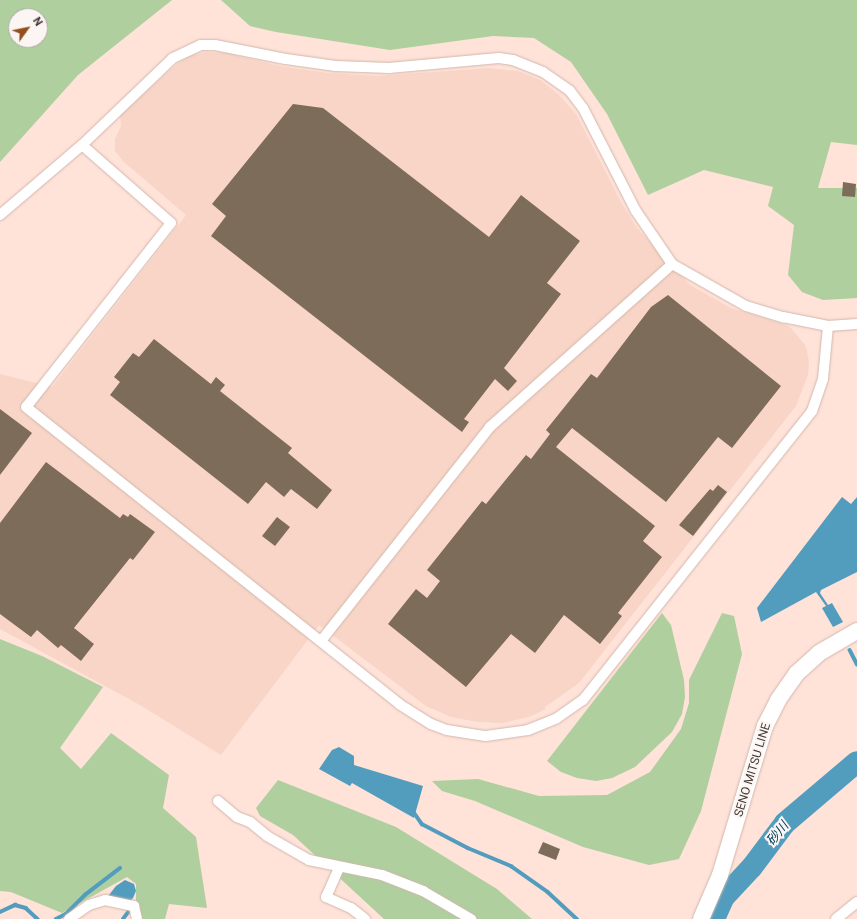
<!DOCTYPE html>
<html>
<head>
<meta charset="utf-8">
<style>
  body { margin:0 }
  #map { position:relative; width:857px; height:919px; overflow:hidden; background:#ffe2d8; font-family:Roboto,"Noto Sans JP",sans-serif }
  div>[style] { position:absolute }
  .built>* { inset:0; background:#f8d5c7 }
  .green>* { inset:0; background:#afcf9f }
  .water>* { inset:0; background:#529dbe }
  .stream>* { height:3.5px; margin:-1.75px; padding:0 1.75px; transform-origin:1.75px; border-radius:1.75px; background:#529dbe }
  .river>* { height:22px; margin:-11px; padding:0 11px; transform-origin:11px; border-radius:11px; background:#529dbe }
  .building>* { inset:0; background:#7e6c5b }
  .roads { filter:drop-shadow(0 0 1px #d2b7ac) drop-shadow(0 0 1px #d2b7ac) }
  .minor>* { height:10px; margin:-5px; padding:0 5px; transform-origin:5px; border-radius:5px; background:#fff }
  .primary>* { height:16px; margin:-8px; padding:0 8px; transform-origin:8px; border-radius:8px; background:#fff }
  span { translate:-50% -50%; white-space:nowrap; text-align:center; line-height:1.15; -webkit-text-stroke:4px #fbf5f3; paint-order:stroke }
  .street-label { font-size:12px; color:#433834 }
  .water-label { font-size:13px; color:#004259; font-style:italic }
  .north { position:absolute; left:8px; top:8px; width:40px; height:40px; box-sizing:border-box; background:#fbf5f3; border:1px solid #b1a9a7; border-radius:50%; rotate:57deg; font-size:11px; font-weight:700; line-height:16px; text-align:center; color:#433834 }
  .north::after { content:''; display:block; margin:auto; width:14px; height:18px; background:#91501c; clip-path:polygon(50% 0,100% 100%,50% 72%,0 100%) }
</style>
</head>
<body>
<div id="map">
  <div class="built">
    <div style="clip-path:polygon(207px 52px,226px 53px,279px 66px,327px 73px,378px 76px,489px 68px,518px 71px,540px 80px,558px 94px,576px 114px,621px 202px,637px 228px,690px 285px,731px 308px,789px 326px,806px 346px,809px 362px,808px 375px,796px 406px,579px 683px,545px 707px,546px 709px,529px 717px,503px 723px,478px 722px,451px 717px,426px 706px,319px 625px,221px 755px,140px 705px,0 629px,0 374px,52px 387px,186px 215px,124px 162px,115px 151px,115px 139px,121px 126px,120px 115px,176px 65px,189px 56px)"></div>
  </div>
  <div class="green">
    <div style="clip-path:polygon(evenodd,0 0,172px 0,78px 75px,0 162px,0 0,16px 16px,40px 16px,40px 40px,16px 40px,16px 16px)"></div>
    <div style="clip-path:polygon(221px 0,857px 0,857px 145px,831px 142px,818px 188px,857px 188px,857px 298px,823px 300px,802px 292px,788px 275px,794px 225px,768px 206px,773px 187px,704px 170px,648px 195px,607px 114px,571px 62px,534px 38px,493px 36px,390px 50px,276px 32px,250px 26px)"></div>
    <div style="clip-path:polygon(662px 613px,671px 625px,684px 680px,685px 697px,682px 714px,672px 732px,635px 767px,612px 778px,596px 781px,577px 778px,561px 772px,547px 761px)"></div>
    <div style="clip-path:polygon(722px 613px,734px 616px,742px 654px,701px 811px,679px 859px,649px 865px,583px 847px,475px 801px,442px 791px,432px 781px,478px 779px,539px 796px,607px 795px,650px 772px,681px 729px,689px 703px,689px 680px)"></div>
    <div style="clip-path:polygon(0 639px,42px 656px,103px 687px,60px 748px,81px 769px,111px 733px,169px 775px,163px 808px,196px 837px,207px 908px,169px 904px,165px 919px,140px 919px,136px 907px,136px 884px,127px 877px,62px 913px,11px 892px,0 891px)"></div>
    <div style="clip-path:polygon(278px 780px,396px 827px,497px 889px,532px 919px,384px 919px,293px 835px,260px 816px,256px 808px)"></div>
  </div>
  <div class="water">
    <div style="clip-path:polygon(842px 497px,851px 504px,857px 497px,857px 572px,821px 590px,820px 593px,828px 605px,832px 603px,843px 622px,833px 627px,822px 608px,826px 606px,816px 592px,761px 622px,757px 608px)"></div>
    <div style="clip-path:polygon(339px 747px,354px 756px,354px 765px,423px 786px,414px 818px,352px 783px,350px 786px,319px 769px,332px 750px)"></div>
    <div style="clip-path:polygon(125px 880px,134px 884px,136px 891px,133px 898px,129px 902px,110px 899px,109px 895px,116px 886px)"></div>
  </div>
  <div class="stream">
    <div style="left:850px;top:650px;width:16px;rotate:63deg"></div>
    <div style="left:413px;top:811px;width:16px;rotate:55deg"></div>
    <div style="left:422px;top:824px;width:52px;rotate:27.6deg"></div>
    <div style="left:468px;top:848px;width:47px;rotate:22.7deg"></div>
    <div style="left:511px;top:866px;width:45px;rotate:35.1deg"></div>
    <div style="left:548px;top:892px;width:40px;rotate:43deg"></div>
    <div style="left:0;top:912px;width:17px;rotate:-25deg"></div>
    <div style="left:15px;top:905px;width:11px;rotate:15deg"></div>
    <div style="left:26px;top:908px;width:16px;rotate:43deg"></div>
    <div style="left:56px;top:919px;width:11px;rotate:-27deg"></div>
    <div style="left:66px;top:914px;width:27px;rotate:-45deg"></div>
    <div style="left:85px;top:895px;width:44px;rotate:-37.6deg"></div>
    <div style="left:123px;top:919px;width:15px;rotate:-53deg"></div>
  </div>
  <div class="river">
    <div style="left:714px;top:919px;width:24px;rotate:-66deg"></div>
    <div style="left:724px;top:897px;width:41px;rotate:-47deg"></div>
    <div style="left:752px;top:867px;width:55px;rotate:-53.1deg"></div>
    <div style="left:785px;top:823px;width:94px;rotate:-40.3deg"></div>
  </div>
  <div class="building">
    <div style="clip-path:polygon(293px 104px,323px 108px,489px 237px,521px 195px,580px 241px,547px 283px,561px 294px,504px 368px,517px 381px,508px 391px,495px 379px,464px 419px,469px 422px,462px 432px,211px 236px,226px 216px,212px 204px)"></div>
    <div style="clip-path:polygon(843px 182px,856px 184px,855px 197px,842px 196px)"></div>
    <div style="clip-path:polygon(668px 295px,781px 386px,732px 448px,718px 437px,666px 502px,572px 428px,556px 447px,655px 526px,643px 541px,662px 557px,618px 613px,622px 616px,600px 644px,564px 615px,535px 653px,511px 634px,466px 687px,388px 624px,416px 589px,427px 598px,440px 581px,427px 570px,482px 501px,486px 504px,526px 455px,531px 459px,550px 434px,546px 430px,591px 374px,597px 378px,651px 307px)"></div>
    <div style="clip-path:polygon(154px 339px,211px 384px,216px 377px,225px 385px,220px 391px,292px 448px,288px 453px,332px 490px,317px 509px,291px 489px,284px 497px,266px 482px,248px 504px,110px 395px,120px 382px,114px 377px,133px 353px,139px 357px)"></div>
    <div style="clip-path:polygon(0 409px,32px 433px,0 475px)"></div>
    <div style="clip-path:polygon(46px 462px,120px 518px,123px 514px,128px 517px,130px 514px,155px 532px,133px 560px,130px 558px,74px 628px,94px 644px,81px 661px,61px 645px,58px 648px,37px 630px,31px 637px,0 614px,0 523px)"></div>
    <div style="clip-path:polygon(718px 485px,727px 492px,693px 536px,679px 525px,710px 489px,713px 491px)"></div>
    <div style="clip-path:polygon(277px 517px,290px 527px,275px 546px,262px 536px)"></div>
    <div style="clip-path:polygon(543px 842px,560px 849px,556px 860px,538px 853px)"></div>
  </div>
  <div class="roads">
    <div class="minor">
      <div style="left:82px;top:145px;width:118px;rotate:41.2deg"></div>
      <div style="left:171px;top:223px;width:234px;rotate:128.2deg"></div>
      <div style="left:26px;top:407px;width:477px;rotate:38.5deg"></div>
      <div style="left:399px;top:704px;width:38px;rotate:32deg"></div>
      <div style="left:431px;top:724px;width:17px;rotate:21deg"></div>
      <div style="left:447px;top:730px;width:39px;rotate:9deg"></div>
      <div style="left:486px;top:736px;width:42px;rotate:-8.1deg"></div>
      <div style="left:528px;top:730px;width:31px;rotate:-22deg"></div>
      <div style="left:557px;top:718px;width:32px;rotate:-35deg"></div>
      <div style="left:583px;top:700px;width:369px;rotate:-51.6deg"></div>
      <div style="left:812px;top:411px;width:34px;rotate:-71deg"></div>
      <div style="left:823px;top:379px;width:53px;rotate:-84.6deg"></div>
      <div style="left:0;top:215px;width:108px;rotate:-40.5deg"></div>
      <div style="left:82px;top:145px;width:126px;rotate:-43.7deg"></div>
      <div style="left:173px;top:58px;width:31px;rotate:-25deg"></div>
      <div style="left:201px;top:45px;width:14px"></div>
      <div style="left:215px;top:45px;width:72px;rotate:11.2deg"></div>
      <div style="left:286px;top:59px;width:50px;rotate:8deg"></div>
      <div style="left:336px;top:66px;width:53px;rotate:2.2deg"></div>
      <div style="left:389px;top:68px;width:110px;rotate:-5.2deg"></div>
      <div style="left:499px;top:58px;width:14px;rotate:8deg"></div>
      <div style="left:513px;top:60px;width:32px;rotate:22deg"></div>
      <div style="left:543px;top:72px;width:33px;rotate:35deg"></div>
      <div style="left:570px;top:91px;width:21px;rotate:53deg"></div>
      <div style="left:583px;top:108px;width:116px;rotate:62.8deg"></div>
      <div style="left:636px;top:211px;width:64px;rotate:55.8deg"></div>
      <div style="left:672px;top:264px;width:85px;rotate:29.6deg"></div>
      <div style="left:746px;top:306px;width:39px;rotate:17deg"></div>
      <div style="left:783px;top:317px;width:46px;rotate:11.3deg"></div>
      <div style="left:828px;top:326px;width:29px;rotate:-4deg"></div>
      <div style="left:321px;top:641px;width:273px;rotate:-51.7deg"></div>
      <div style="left:490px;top:427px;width:244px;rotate:-41.8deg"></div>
      <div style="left:218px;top:801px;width:25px;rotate:40deg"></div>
      <div style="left:237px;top:817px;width:14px;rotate:21deg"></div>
      <div style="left:250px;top:822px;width:22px;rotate:39deg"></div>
      <div style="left:267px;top:836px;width:48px;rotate:29.7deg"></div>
      <div style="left:309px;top:860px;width:75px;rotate:11.6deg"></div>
      <div style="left:382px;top:875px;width:44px;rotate:21.3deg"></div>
      <div style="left:423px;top:891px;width:56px;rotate:30.3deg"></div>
      <div style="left:339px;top:868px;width:32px;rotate:114deg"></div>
      <div style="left:326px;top:897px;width:27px;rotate:24deg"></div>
      <div style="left:351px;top:908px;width:18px;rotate:38deg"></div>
      <div style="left:69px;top:919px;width:24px;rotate:-35deg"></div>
      <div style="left:89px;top:905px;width:17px;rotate:-17deg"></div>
      <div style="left:105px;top:900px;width:30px;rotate:12deg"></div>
      <div style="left:134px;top:906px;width:13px;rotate:77deg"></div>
      <div style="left:836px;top:919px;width:27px;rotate:-39deg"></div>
    </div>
    <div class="primary">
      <div style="left:701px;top:919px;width:48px;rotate:-66.6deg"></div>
      <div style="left:720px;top:875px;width:156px;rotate:-73.2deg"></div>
      <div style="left:765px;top:726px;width:29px;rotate:-63deg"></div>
      <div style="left:778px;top:700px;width:32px;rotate:-55deg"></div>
      <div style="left:796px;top:674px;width:31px;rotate:-42deg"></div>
      <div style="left:819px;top:653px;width:44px;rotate:-30.1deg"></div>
    </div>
  </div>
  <div class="street-label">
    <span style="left:753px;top:770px;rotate:-73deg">SENO MITSU LINE</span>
  </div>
  <div class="water-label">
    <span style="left:778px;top:834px;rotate:-51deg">砂川</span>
  </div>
  <div class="north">N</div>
</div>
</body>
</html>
